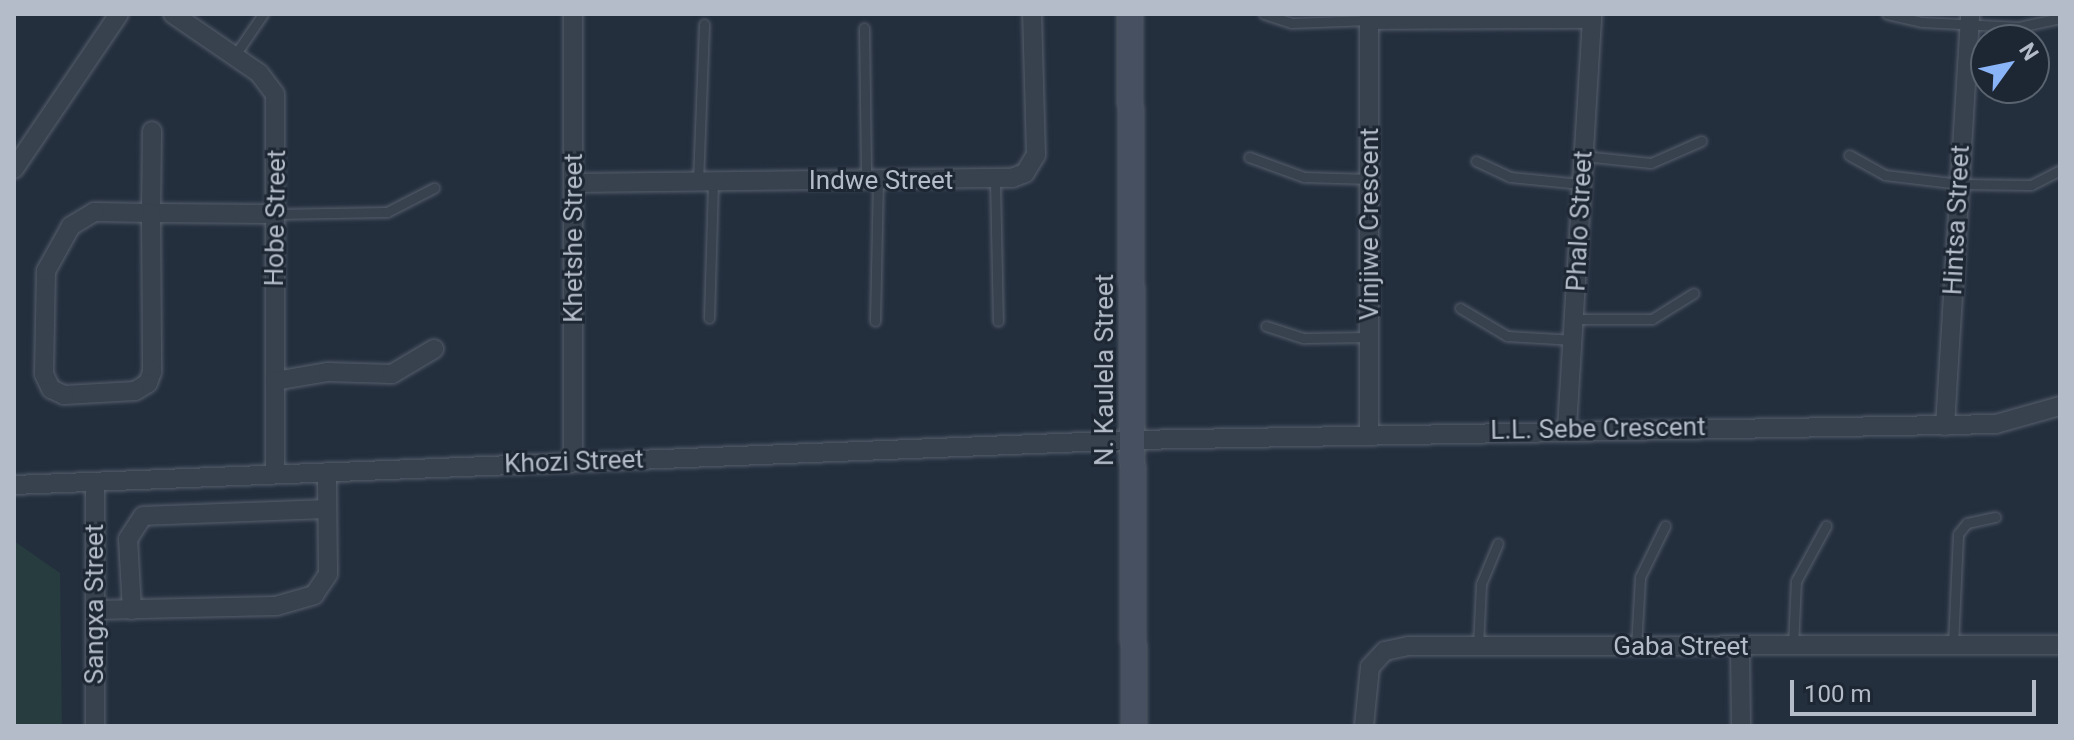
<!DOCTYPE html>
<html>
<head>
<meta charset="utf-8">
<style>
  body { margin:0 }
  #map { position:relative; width:2074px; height:740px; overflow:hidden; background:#242f3e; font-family:Roboto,sans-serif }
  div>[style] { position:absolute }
  .green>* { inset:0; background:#263c3f }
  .roads { filter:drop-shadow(0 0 2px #565f6c) drop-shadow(0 0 2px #565f6c) }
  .lane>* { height:9px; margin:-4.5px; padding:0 4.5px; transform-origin:4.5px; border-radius:4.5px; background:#38414e }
  .street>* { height:18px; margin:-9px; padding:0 9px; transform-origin:9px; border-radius:9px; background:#38414e }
  .secondary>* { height:24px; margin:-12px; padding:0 12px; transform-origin:12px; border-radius:12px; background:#465061 }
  span { translate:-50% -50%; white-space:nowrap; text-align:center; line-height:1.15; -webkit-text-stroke:6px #1d2633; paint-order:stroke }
  .street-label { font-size:26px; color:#b4bcc9 }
  .frame { position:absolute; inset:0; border:16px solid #b4bcc9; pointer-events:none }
  .north { position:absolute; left:1970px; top:24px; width:80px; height:80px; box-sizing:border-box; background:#1d2633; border:2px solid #59626f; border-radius:50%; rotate:57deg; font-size:22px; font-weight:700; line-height:32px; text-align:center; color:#b4bcc9 }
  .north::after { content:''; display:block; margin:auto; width:28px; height:36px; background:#8ab4f8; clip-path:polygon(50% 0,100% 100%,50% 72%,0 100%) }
  .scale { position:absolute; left:1790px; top:680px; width:246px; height:36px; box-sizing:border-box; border:4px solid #b4bcc9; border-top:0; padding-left:10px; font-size:24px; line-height:28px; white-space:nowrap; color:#b4bcc9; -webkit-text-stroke:6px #1d2633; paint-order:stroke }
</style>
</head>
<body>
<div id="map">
  <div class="green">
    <div style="clip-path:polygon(14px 541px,60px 573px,62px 726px,14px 726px)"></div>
  </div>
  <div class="roads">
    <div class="lane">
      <div style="left:1264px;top:14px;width:28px;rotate:18deg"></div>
      <div style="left:1291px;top:23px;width:78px;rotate:-2.2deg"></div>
      <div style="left:1887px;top:14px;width:36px;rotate:13deg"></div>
      <div style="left:1922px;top:22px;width:97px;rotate:3deg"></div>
      <div style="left:2019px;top:27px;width:42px;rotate:-12.4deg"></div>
      <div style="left:864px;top:28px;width:152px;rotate:89.2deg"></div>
      <div style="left:235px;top:55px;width:50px;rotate:-55.7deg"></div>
      <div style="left:1849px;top:155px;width:41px;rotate:29.1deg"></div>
      <div style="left:1885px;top:175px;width:75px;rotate:6.9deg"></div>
      <div style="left:1959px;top:184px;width:72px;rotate:0.8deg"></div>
      <div style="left:2031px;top:185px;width:33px;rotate:-27deg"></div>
      <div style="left:1583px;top:156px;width:68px;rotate:5.9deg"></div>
      <div style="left:1651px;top:163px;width:55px;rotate:-23.7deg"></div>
      <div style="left:1249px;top:157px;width:59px;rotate:20deg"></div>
      <div style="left:1304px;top:177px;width:66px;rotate:1.7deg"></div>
      <div style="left:1476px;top:161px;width:38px;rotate:25deg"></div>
      <div style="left:1510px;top:177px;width:71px;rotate:5.6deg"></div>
      <div style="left:995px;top:181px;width:140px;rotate:88.8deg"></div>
      <div style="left:698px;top:182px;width:158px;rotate:-87.8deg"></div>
      <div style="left:276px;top:214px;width:111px;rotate:-1deg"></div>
      <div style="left:387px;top:212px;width:53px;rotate:-27.1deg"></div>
      <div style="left:1460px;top:308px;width:55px;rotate:30.8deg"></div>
      <div style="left:1507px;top:336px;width:67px;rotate:3.4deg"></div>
      <div style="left:709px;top:318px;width:136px;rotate:-88.3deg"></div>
      <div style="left:1575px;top:319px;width:77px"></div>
      <div style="left:1652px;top:319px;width:49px;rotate:-31.8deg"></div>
      <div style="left:875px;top:321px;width:141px;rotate:-88.8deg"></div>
      <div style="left:1266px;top:326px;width:40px;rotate:18deg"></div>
      <div style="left:1304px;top:338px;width:66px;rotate:-0.9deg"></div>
      <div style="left:1953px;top:645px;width:111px;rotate:-87.4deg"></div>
      <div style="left:1958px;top:534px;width:14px;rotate:-51deg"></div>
      <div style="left:1967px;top:523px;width:29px;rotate:-12deg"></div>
      <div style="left:1478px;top:646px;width:62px;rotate:-87.2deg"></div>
      <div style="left:1481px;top:584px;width:44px;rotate:-67.5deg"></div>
      <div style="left:1793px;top:646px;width:65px;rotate:-87.4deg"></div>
      <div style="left:1796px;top:581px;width:63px;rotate:-61.4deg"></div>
      <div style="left:1636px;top:647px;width:70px;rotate:-86.7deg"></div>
      <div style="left:1640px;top:577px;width:57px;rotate:-63.9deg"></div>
    </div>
    <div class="street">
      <div style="left:173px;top:14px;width:104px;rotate:34.5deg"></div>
      <div style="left:259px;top:73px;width:26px;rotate:53deg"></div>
      <div style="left:275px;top:94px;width:380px;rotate:90deg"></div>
      <div style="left:1369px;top:14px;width:421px;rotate:90deg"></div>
      <div style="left:1369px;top:20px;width:222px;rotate:-0.3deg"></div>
      <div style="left:152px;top:131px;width:82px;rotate:90.7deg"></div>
      <div style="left:151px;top:213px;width:125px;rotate:0.5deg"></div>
      <div style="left:14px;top:169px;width:187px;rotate:-55.9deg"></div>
      <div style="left:574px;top:183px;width:438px;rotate:-0.7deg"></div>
      <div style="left:1012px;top:178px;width:14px;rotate:-21deg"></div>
      <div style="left:1025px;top:173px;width:21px;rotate:-59deg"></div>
      <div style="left:1036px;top:155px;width:141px;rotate:-91.6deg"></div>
      <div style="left:94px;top:212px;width:57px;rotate:1deg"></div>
      <div style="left:151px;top:213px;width:159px;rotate:89.6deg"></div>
      <div style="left:152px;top:372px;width:12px;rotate:110deg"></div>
      <div style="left:148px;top:383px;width:15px;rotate:148deg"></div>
      <div style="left:135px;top:391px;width:71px;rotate:176.8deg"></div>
      <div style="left:64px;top:395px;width:14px;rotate:-155deg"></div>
      <div style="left:51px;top:389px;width:17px;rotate:-115deg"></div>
      <div style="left:44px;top:374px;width:103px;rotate:-88.9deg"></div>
      <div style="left:46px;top:271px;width:51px;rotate:-60.9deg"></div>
      <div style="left:71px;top:226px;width:27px;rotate:-31deg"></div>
      <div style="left:275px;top:381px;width:54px;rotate:-9.6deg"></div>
      <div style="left:328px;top:372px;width:64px;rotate:1.8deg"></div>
      <div style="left:392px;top:374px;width:49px;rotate:-30.8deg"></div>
      <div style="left:1945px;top:426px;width:413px;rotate:-86.5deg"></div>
      <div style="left:1567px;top:428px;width:415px;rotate:-86.5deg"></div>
      <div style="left:573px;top:462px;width:448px;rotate:-90deg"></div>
      <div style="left:14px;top:485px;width:1121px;rotate:-2.3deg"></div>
      <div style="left:1134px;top:440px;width:862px;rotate:-1.06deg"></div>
      <div style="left:1996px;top:424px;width:66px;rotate:-15.7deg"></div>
      <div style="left:95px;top:610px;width:181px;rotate:-1.3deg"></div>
      <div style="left:276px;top:606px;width:40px;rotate:-16deg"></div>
      <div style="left:314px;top:595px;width:25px;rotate:-56deg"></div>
      <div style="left:328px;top:574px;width:102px;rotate:-90.6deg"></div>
      <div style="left:132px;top:610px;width:71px;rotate:-93.2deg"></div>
      <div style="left:128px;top:539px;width:27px;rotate:-57deg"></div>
      <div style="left:143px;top:516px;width:182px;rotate:-2.2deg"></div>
      <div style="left:1740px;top:647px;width:79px;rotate:89.3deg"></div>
      <div style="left:95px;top:726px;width:244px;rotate:-90deg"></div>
      <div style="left:1364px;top:726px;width:59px;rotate:-84.2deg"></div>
      <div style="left:1370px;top:667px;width:22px;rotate:-47deg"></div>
      <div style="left:1385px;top:651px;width:24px;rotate:-12deg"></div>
      <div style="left:1408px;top:646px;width:652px;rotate:-0.09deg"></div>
    </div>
    <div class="secondary">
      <div style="left:1130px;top:14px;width:712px;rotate:89.68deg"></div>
    </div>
  </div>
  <div class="street-label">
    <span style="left:881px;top:181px">Indwe Street</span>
    <span style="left:276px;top:218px;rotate:-89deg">Hobe Street</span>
    <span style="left:1957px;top:220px;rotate:-87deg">Hintsa Street</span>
    <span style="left:1580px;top:221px;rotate:-87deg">Phalo Street</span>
    <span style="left:1370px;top:224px;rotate:-90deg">Vinjiwe Crescent</span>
    <span style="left:574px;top:238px;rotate:-90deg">Khetshe Street</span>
    <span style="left:1105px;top:370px;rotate:-90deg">N. Kaulela Street</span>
    <span style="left:1598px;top:429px;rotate:-1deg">L.L. Sebe Crescent</span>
    <span style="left:574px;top:462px;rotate:-2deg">Khozi Street</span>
    <span style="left:95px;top:604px;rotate:-90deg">Sangxa Street</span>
    <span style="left:1681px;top:647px">Gaba Street</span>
  </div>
  <div class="frame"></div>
  <div class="north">N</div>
  <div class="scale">100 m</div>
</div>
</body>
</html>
